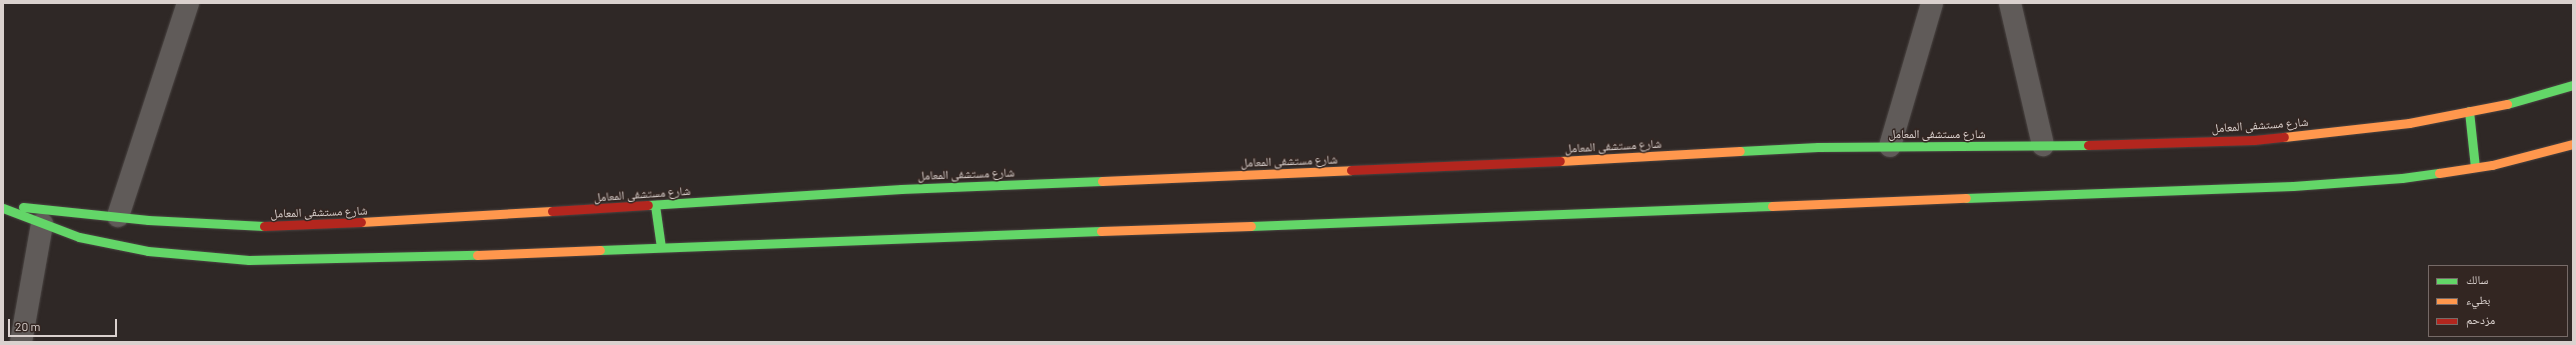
<!DOCTYPE html>
<html>
<head>
<meta charset="utf-8">
<style>
  body { margin:0 }
  #map { position:relative; width:2576px; height:345px; overflow:hidden; background:#2f2826; font-family:Barlow,"Noto Naskh Arabic",sans-serif }
  div>[style] { position:absolute }
  .roads { filter:drop-shadow(0 0 1px #4a4442) drop-shadow(0 0 1px #4a4442) }
  .street>* { height:22px; margin:-11px; padding:0 11px; transform-origin:11px; border-radius:11px; background:#605b59 }
  .fast>* { height:9px; margin:-4.5px; padding:0 4.5px; transform-origin:4.5px; border-radius:4.5px; background:#63d668 }
  .slow>* { height:9px; margin:-4.5px; padding:0 4.5px; transform-origin:4.5px; border-radius:4.5px; background:#ff974d }
  .jam>* { height:9px; margin:-4.5px; padding:0 4.5px; transform-origin:4.5px; border-radius:4.5px; background:#b3261e }
  span { translate:-50% -50%; white-space:nowrap; text-align:center; line-height:1.15; -webkit-text-stroke:3px #332622; paint-order:stroke }
  .street-label { font-size:12px; color:#dad1ce }
  .frame { position:absolute; inset:0; border:4px solid #dad1ce; pointer-events:none }
  .legend { position:absolute; left:2428px; top:265px; width:140px; height:72px; box-sizing:border-box; background:#332622; border:1px solid #766a67; margin:0; padding:5px 7px; list-style:none; font-size:12px; color:#dad1ce }
  .legend li { display:flex; align-items:center; gap:8px; height:20px }
  .legend b { width:20px; border:1px solid #766a67 }
  .scale { position:absolute; left:8px; top:319px; width:109px; height:18px; box-sizing:border-box; border:2px solid #dad1ce; border-top:0; padding-left:5px; font-size:12px; line-height:14px; white-space:nowrap; color:#dad1ce; -webkit-text-stroke:3px #332622; paint-order:stroke }
</style>
</head>
<body>
<div id="map">
  <div class="roads">
    <div class="street">
      <div style="left:2010px;top:3px;width:146px;rotate:76.9deg"></div>
      <div style="left:1890px;top:146px;width:149px;rotate:-73.6deg"></div>
      <div style="left:118px;top:216px;width:224px;rotate:-71.8deg"></div>
      <div style="left:21px;top:342px;width:120px;rotate:-79.9deg"></div>
    </div>
    <div class="fast">
      <div style="left:2507px;top:104px;width:69px;rotate:-16.1deg"></div>
      <div style="left:2469px;top:111px;width:56px;rotate:83.9deg"></div>
      <div style="left:1740px;top:151px;width:78px;rotate:-2.9deg"></div>
      <div style="left:1818px;top:147px;width:270px;rotate:-0.4deg"></div>
      <div style="left:1966px;top:198px;width:327px;rotate:-2.1deg"></div>
      <div style="left:2293px;top:186px;width:109px;rotate:-4.2deg"></div>
      <div style="left:2402px;top:178px;width:37px;rotate:-8deg"></div>
      <div style="left:648px;top:205px;width:254px;rotate:-3.6deg"></div>
      <div style="left:901px;top:189px;width:201px;rotate:-2.3deg"></div>
      <div style="left:655px;top:205px;width:42px;rotate:81.9deg"></div>
      <div style="left:23px;top:207px;width:126px;rotate:5.9deg"></div>
      <div style="left:148px;top:220px;width:116px;rotate:3deg"></div>
      <div style="left:3px;top:208px;width:81px;rotate:20.9deg"></div>
      <div style="left:79px;top:237px;width:70px;rotate:11.5deg"></div>
      <div style="left:148px;top:251px;width:101px;rotate:5.1deg"></div>
      <div style="left:249px;top:260px;width:228px;rotate:-1.3deg"></div>
      <div style="left:1251px;top:226px;width:521px;rotate:-2.2deg"></div>
      <div style="left:600px;top:250px;width:501px;rotate:-2.17deg"></div>
    </div>
    <div class="slow">
      <div style="left:2284px;top:137px;width:126px;rotate:-6.4deg"></div>
      <div style="left:2409px;top:123px;width:100px;rotate:-11deg"></div>
      <div style="left:1560px;top:161px;width:180px;rotate:-3.2deg"></div>
      <div style="left:2439px;top:173px;width:54px;rotate:-8.6deg"></div>
      <div style="left:2492px;top:165px;width:84px;rotate:-14.5deg"></div>
      <div style="left:1102px;top:181px;width:249px;rotate:-2.5deg"></div>
      <div style="left:1772px;top:206px;width:194px;rotate:-2.4deg"></div>
      <div style="left:361px;top:222px;width:191px;rotate:-3.3deg"></div>
      <div style="left:1101px;top:231px;width:150px;rotate:-1.9deg"></div>
      <div style="left:477px;top:255px;width:123px;rotate:-2.3deg"></div>
    </div>
    <div class="jam">
      <div style="left:2088px;top:145px;width:166px;rotate:-1.7deg"></div>
      <div style="left:2254px;top:140px;width:30px;rotate:-6deg"></div>
      <div style="left:1351px;top:170px;width:209px;rotate:-2.5deg"></div>
      <div style="left:552px;top:211px;width:96px;rotate:-3.6deg"></div>
      <div style="left:264px;top:226px;width:97px;rotate:-2.4deg"></div>
    </div>
  </div>
  <div class="street-label">
    <span style="left:2260px;top:125px;rotate:-4deg">شارع مستشفى المعامل</span>
    <span style="left:1937px;top:134px">شارع مستشفى المعامل</span>
    <span style="left:1613px;top:146px;rotate:-3deg">شارع مستشفى المعامل</span>
    <span style="left:1289px;top:161px;rotate:-2deg">شارع مستشفى المعامل</span>
    <span style="left:966px;top:174px;rotate:-2deg">شارع مستشفى المعامل</span>
    <span style="left:642px;top:194px;rotate:-4deg">شارع مستشفى المعامل</span>
    <span style="left:319px;top:212px;rotate:-2deg">شارع مستشفى المعامل</span>
  </div>
  <div class="frame"></div>
  <ul class="legend">
  <li><b style="height:5px;background:#63d668"></b>سالك</li>
  <li><b style="height:5px;background:#ff974d"></b>بطيء</li>
  <li><b style="height:5px;background:#b3261e"></b>مزدحم</li>
  </ul>
  <div class="scale">20 m</div>
</div>
</body>
</html>
